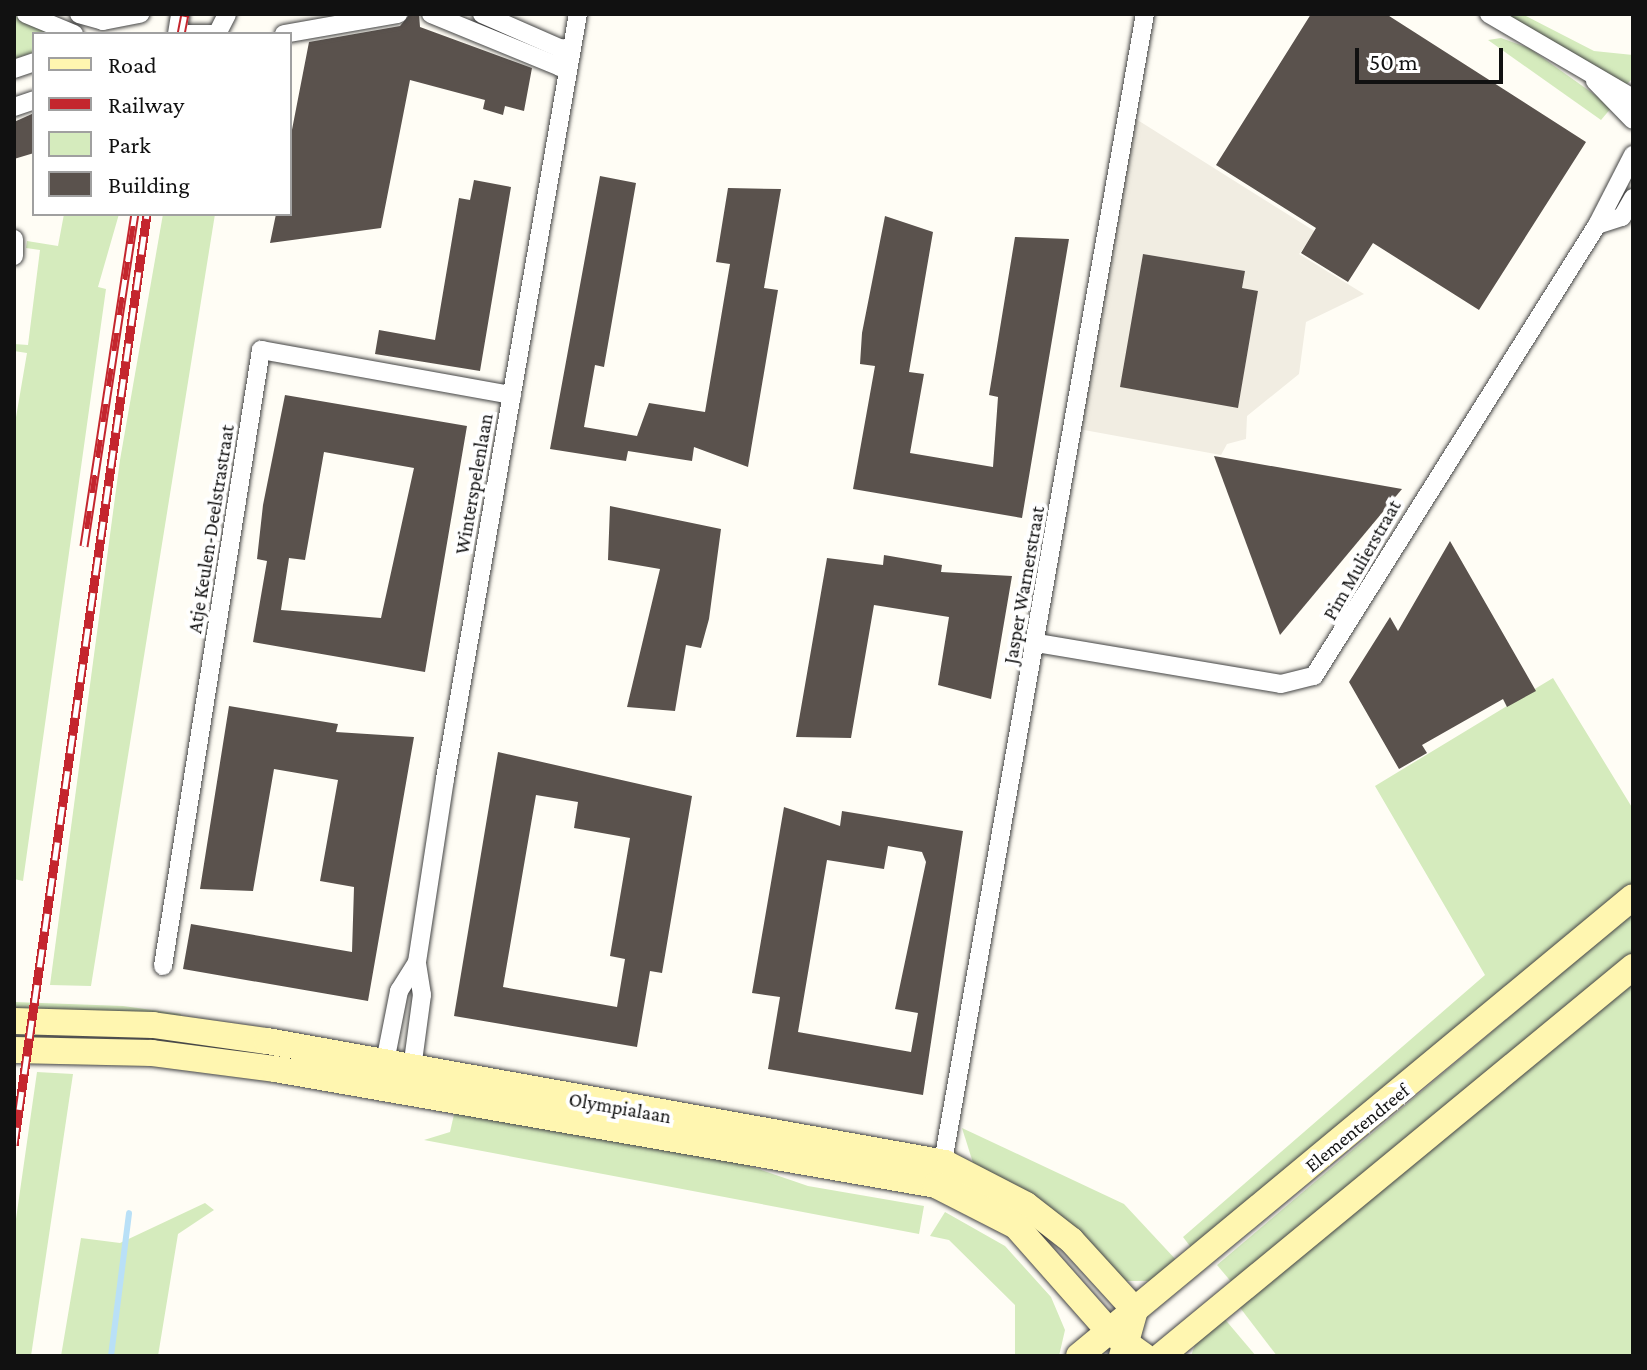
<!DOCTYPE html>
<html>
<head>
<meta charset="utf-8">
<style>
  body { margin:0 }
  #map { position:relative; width:1647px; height:1370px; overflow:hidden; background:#fffdf5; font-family:"Crimson Pro",serif }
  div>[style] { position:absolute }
  .green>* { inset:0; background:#d5ebbd }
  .plaza>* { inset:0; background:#f1ede2 }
  .stream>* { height:6px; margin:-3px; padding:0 3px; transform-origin:3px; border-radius:3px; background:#b9e0f7 }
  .building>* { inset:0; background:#5a524d }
  .roads { filter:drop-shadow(0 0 2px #444) drop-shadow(0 0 2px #444) }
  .street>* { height:18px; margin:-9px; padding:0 9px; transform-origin:9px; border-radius:9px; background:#fff }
  .secondary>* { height:26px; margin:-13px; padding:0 13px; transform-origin:13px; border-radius:13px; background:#fff6b0 }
  .rail>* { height:9px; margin-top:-4.5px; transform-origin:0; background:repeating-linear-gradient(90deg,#fff 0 18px,#c4262e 0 36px); box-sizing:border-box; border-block:2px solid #c4262e }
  span { translate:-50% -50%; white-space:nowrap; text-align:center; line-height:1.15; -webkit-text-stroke:8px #fff; paint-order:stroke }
  .street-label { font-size:20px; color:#111 }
  .frame { position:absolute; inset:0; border:16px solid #111; pointer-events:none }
  .legend { position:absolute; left:32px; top:32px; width:260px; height:184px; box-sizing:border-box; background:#fff; border:2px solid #a0a0a0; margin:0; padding:10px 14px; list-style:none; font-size:24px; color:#111 }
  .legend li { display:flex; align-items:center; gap:16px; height:40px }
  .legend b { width:40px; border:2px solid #a0a0a0 }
  .scale { position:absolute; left:1355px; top:48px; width:148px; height:36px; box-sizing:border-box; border:4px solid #111; border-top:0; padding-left:10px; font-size:24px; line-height:28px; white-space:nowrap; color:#111; -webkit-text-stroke:6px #fff; paint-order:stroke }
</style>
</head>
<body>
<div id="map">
  <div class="green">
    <div style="clip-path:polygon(14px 14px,26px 14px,74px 34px,34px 34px,34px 52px,14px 59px)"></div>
    <div style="clip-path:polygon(1506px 14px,1522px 14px,1594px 51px,1633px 55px,1633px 78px,1625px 86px)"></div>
    <div style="clip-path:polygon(1501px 38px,1529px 48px,1612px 107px,1601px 120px,1488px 40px)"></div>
    <div style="clip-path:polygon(64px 214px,119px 214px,98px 287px,106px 289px,23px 881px,14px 879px,14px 429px,27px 353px,14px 351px,14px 344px,28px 345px,40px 250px,26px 248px,27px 241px,58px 246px)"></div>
    <div style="clip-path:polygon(163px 214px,215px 214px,91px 986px,50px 985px,120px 460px)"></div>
    <div style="clip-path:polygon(1553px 678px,1633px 809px,1633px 886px,1193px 1250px,1183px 1237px,1485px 975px,1375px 786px)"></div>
    <div style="clip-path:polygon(1633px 912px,1633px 954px,1233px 1284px,1217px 1265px)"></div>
    <div style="clip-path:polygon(1633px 979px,1633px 1356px,1277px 1356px,1238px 1305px)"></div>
    <div style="clip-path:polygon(14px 1002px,123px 1006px,181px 1014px,179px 1022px,14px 1011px)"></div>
    <div style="clip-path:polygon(37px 1072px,73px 1074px,31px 1356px,14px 1356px,14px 1233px)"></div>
    <div style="clip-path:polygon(455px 1110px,732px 1160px,808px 1186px,924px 1206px,919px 1234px,424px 1140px,450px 1132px)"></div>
    <div style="clip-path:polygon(962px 1128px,1124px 1204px,1178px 1262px,1149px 1281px,1125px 1281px,974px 1166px)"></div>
    <div style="clip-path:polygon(205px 1203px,214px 1210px,178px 1234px,158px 1356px,61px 1356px,81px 1238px,120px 1243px)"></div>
    <div style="clip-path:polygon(945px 1212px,1005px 1246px,1051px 1297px,1065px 1330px,1059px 1356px,1015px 1356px,1015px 1305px,949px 1240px,930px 1236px)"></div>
    <div style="clip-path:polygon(1223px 1317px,1256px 1356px,1191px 1356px,1196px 1342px)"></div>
  </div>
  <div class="plaza">
    <div style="clip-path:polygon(evenodd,1128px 114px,1316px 232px,1299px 254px,1364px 294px,1306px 322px,1299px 374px,1247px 416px,1246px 439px,1227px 444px,1221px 455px,1073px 428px,1128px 114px,1143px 254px,1244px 271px,1242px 288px,1258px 291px,1238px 407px,1121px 387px,1143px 254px)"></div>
  </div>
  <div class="stream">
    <div style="left:111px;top:1356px;width:144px;rotate:-82.8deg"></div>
  </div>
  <div class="building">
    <div style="clip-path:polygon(410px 14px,419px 14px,420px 27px,532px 68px,524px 111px,505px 106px,503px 115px,483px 109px,485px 100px,410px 80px,381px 228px,270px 243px,276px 214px,290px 214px,290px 140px,309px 42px,400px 26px)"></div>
    <div style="clip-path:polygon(1311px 14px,1386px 14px,1586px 142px,1479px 310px,1373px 243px,1348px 282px,1301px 253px,1316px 228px,1216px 165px)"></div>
    <div style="clip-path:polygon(34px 113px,34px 153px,14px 159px,14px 122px)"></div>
    <div style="clip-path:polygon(600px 176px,636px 183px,604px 367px,595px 365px,584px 427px,637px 436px,649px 403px,705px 412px,730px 264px,716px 262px,728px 188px,781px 189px,764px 288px,778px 290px,748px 467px,694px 447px,692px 461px,628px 451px,626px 461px,550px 449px)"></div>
    <div style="clip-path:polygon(474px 180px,511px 187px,480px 371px,375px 354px,379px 330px,435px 340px,459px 198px,470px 200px)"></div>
    <div style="clip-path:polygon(885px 216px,933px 232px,909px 372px,924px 374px,910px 453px,993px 467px,998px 397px,989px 395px,1015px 237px,1069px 239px,1022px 518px,853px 489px,875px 366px,860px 364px,862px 333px)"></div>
    <div style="clip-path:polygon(1143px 254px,1245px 271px,1242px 288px,1258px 291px,1238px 408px,1120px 387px)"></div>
    <div style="clip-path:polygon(evenodd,285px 395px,467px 426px,425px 672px,253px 642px,267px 561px,257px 559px,263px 505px,285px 395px,324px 452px,414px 468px,381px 618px,281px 610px,289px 558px,305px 560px,324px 452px)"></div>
    <div style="clip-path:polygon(1214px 456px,1402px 489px,1280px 635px)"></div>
    <div style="clip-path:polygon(610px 506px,721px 529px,709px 619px,701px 648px,686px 645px,675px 711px,627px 707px,660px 569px,608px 560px)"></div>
    <div style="clip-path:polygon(1450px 541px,1536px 691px,1507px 707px,1503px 699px,1422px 745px,1427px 753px,1399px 769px,1349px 682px,1390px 617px,1398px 631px)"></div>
    <div style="clip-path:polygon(884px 555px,942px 565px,941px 572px,1012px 576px,991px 699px,938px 685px,949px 617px,874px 605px,851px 738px,796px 737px,827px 558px,883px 565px)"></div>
    <div style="clip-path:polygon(229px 706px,338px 724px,336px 732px,414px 737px,368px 1001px,183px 969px,191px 924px,352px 952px,354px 887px,320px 881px,338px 780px,274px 769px,253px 891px,200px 889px)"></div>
    <div style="clip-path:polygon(evenodd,498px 752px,692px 796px,662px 973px,650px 971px,637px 1047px,454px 1016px,498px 752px,536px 795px,578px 802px,574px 828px,630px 838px,610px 956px,625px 959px,617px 1007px,503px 987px,536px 795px)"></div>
    <div style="clip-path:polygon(evenodd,784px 807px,840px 826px,842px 811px,963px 831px,923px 1095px,768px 1069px,780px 997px,752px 993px,784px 807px,888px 846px,922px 852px,926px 862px,895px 1009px,918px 1013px,911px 1052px,798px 1032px,827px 860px,884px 869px,888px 846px)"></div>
  </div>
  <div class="roads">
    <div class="street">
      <div style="left:26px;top:14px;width:52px;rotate:22.6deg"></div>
      <div style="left:79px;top:14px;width:25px;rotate:16deg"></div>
      <div style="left:103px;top:21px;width:38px;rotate:-11deg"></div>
      <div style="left:431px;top:14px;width:139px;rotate:22.3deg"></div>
      <div style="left:560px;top:67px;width:19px;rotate:-81deg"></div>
      <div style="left:482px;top:14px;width:97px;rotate:23.7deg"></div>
      <div style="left:1489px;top:14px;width:167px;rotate:30.3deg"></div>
      <div style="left:177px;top:34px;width:20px;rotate:-81deg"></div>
      <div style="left:188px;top:34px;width:24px"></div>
      <div style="left:217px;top:34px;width:22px;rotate:-63deg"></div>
      <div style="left:284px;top:34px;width:116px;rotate:-10deg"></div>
      <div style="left:14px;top:69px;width:21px;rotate:-19deg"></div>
      <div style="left:1595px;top:81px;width:54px;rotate:45.7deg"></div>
      <div style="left:14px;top:107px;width:21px;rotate:-19deg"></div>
      <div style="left:1597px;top:225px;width:26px;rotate:-18deg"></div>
      <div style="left:1622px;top:217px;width:22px;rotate:-60deg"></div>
      <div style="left:14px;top:239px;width:17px;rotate:90deg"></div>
      <div style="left:1037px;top:643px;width:247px;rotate:9.5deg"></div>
      <div style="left:1281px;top:684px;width:34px;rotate:-14deg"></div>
      <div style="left:1314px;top:676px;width:532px;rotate:-57.89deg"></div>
      <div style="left:1597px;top:225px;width:79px;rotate:-62.8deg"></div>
      <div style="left:163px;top:966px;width:624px;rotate:-80.96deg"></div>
      <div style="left:261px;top:350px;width:255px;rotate:10.2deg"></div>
      <div style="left:383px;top:1072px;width:83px;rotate:-78.8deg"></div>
      <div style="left:399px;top:991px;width:34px;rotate:-58deg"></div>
      <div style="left:411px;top:1076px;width:82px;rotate:-82.3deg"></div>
      <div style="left:422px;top:995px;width:33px;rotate:-99deg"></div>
      <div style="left:417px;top:962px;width:185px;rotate:-81.3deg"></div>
      <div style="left:445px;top:779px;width:776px;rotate:-80.14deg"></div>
      <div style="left:941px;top:1173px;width:1177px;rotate:-80.02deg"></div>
    </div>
    <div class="secondary">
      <div style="left:14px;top:1021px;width:139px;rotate:1.6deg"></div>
      <div style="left:153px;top:1025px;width:115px;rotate:8deg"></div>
      <div style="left:267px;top:1041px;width:689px;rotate:10.2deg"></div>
      <div style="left:945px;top:1163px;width:91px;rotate:27.4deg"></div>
      <div style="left:1026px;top:1205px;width:57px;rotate:37.9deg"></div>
      <div style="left:1071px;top:1240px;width:95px;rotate:47.6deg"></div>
      <div style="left:1135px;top:1310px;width:48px;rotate:105.8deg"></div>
      <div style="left:14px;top:1050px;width:138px;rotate:1.2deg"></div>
      <div style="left:152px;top:1053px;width:124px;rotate:7.4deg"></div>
      <div style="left:275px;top:1069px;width:671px;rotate:9.95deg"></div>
      <div style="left:936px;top:1185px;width:90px;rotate:27.1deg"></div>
      <div style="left:1016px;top:1226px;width:140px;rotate:48.5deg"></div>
      <div style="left:1109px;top:1331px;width:43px;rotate:35.5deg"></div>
      <div style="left:1079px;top:1356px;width:719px;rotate:-39.64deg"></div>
      <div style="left:1161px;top:1356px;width:612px;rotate:-39.49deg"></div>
    </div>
  </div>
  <div class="rail">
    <div style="left:181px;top:34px;width:20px;rotate:-79deg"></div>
    <div style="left:84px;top:546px;width:336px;rotate:-81.3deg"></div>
    <div style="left:14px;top:1145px;width:940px;rotate:-81.87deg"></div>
  </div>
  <div class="street-label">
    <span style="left:474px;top:484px;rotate:-80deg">Winterspelenlaan</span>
    <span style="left:211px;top:529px;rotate:-81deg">Atje Keulen-Deelstrastraat</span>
    <span style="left:1362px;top:560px;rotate:-60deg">Pim Mulierstraat</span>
    <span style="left:1024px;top:585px;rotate:-80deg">Jasper Warnerstraat</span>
    <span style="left:620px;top:1108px;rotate:10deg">Olympialaan</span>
    <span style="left:1357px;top:1128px;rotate:-39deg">Elementendreef</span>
  </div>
  <div class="frame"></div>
  <ul class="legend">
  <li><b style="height:10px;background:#fff6b0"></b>Road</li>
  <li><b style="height:10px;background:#c4262e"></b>Railway</li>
  <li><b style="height:22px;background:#d5ebbd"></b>Park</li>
  <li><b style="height:22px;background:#5a524d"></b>Building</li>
  </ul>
  <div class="scale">50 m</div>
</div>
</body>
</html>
